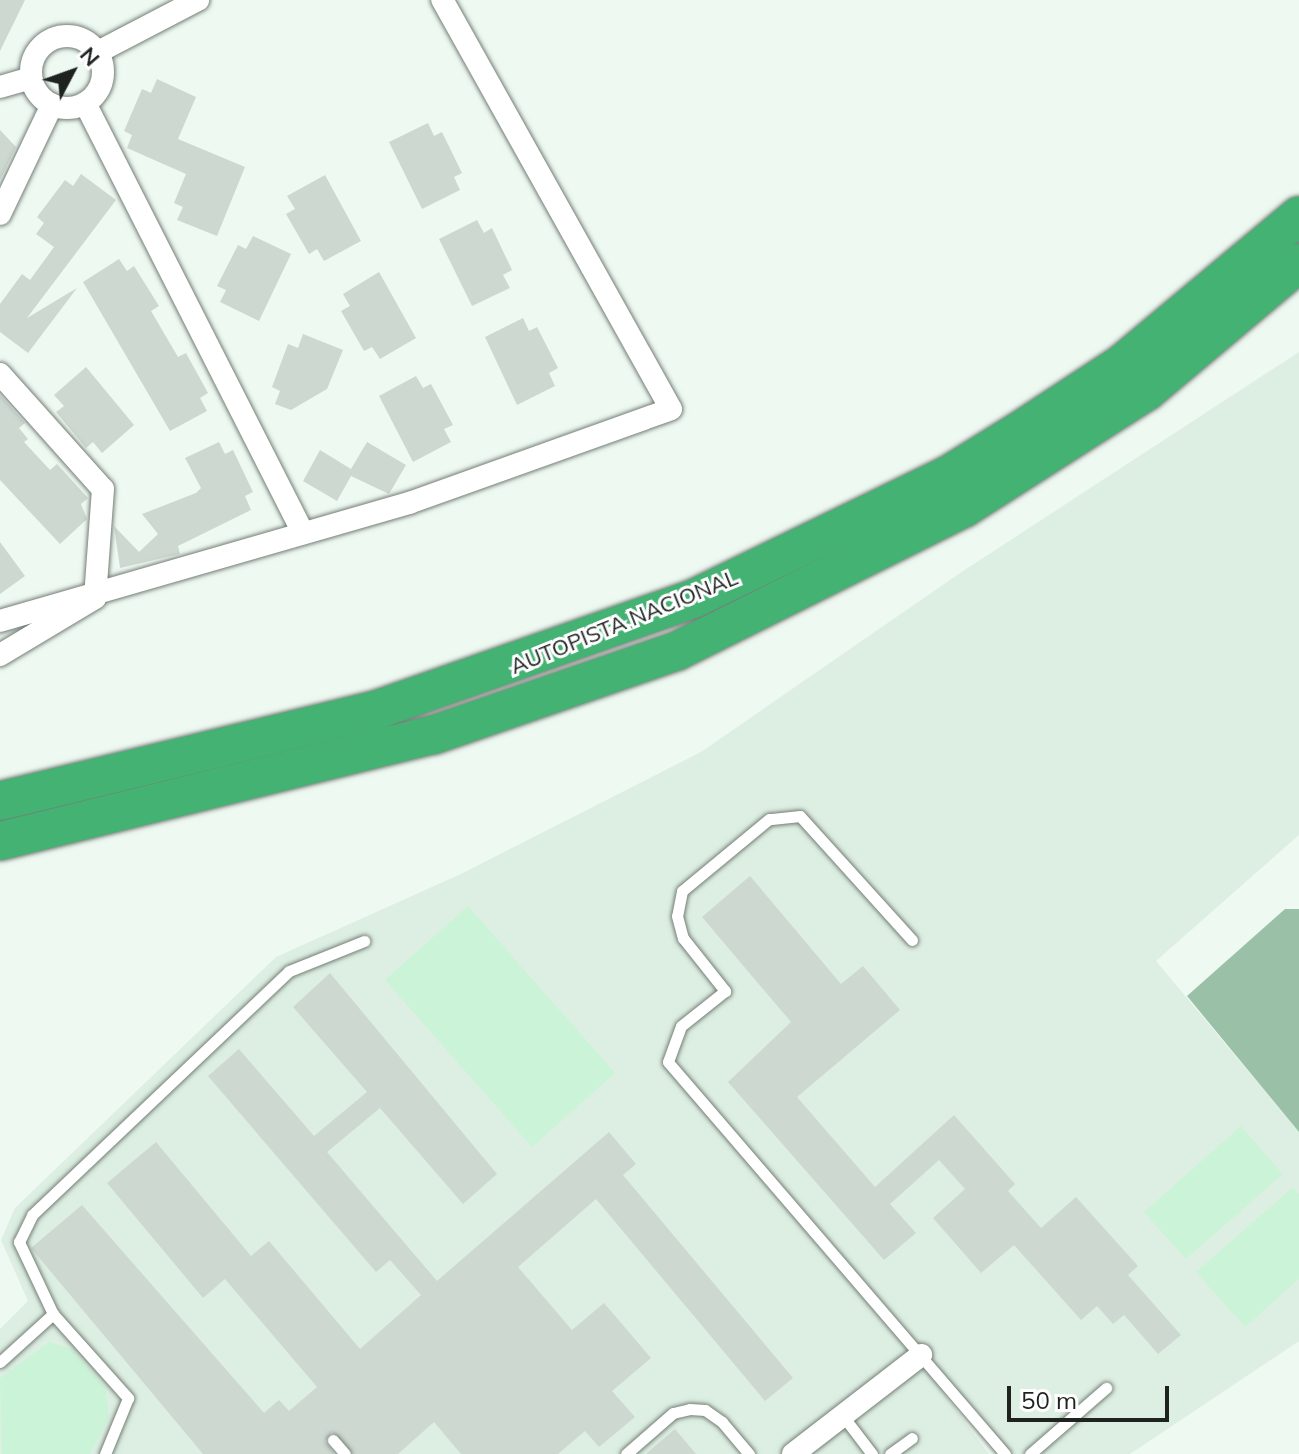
<!DOCTYPE html>
<html>
<head>
<meta charset="utf-8">
<style>
  body { margin:0 }
  #map { position:relative; width:1299px; height:1454px; overflow:hidden; background:#eef9f1; font-family:Mulish,sans-serif }
  div>[style] { position:absolute }
  .built>* { inset:0; background:#ddefe2 }
  .green>* { inset:0; background:#cbf3d8 }
  .forest>* { inset:0; background:#9ac1a7 }
  .building>* { inset:0; background:#cdd8d0 }
  .roads { filter:drop-shadow(0 0 2px #747e77) drop-shadow(0 0 2px #747e77) }
  .lane>* { height:11px; margin:-5.5px; padding:0 5.5px; transform-origin:5.5px; border-radius:5.5px; background:#fff }
  .street>* { height:22px; margin:-11px; padding:0 11px; transform-origin:11px; border-radius:11px; background:#fff }
  .street>.ring { margin:-11px; padding:0; box-sizing:content-box; background:none; border:22px solid #fff; border-radius:50% }
  .highway>* { height:38px; margin:-19px; padding:0 19px; transform-origin:19px; border-radius:19px; background:#43b273 }
  span { translate:-50% -50%; white-space:nowrap; text-align:center; line-height:1.15; -webkit-text-stroke:6px #fff; paint-order:stroke }
  .street-label { font-size:22px; color:#1f2320 }
  .north { position:absolute; left:32px; top:32px; width:80px; height:80px; -webkit-text-stroke:6px #fff; paint-order:stroke; rotate:49deg; font-size:22px; font-weight:700; line-height:32px; text-align:center; color:#1f2320 }
  .north::after { content:''; display:block; margin:auto; width:28px; height:36px; background:#1f2320; clip-path:polygon(50% 0,100% 100%,50% 72%,0 100%) }
  .scale { position:absolute; left:1007px; top:1386px; width:162px; height:36px; box-sizing:border-box; border:4px solid #1f2320; border-top:0; padding-left:10px; font-size:24px; line-height:28px; white-space:nowrap; color:#1f2320; -webkit-text-stroke:6px #fff; paint-order:stroke }
</style>
</head>
<body>
<div id="map">
  <div class="built">
    <div style="clip-path:polygon(1299px 352px,1299px 835px,1156px 961px,1299px 1132px,1299px 1341px,1130px 1454px,1002px 1454px,939px 1387px,989px 1454px,0 1454px,0 1329px,28px 1301px,1px 1240px,15px 1208px,276px 957px,463px 873px,701px 752px,963px 571px)"></div>
  </div>
  <div class="green">
    <div style="clip-path:polygon(468px 906px,615px 1073px,532px 1147px,385px 980px)"></div>
    <div style="clip-path:polygon(1241px 1126px,1283px 1174px,1186px 1259px,1144px 1212px)"></div>
    <div style="clip-path:polygon(1293px 1187px,1299px 1194px,1299px 1279px,1245px 1327px,1196px 1272px)"></div>
    <div style="clip-path:polygon(49px 1342px,72px 1349px,105px 1387px,109px 1417px,90px 1454px,2px 1454px,0 1378px)"></div>
  </div>
  <div class="forest">
    <div style="clip-path:polygon(1285px 909px,1299px 909px,1299px 1132px,1187px 996px)"></div>
  </div>
  <div class="building">
    <div style="clip-path:polygon(0 0,25px 0,0 51px)"></div>
    <div style="clip-path:polygon(157px 79px,196px 97px,178px 139px,245px 167px,217px 236px,177px 220px,183px 207px,174px 203px,186px 174px,127px 148px,132px 135px,124px 131px,142px 89px,151px 93px)"></div>
    <div style="clip-path:polygon(428px 123px,434px 136px,442px 132px,462px 173px,454px 177px,460px 190px,422px 209px,389px 142px)"></div>
    <div style="clip-path:polygon(0 130px,16px 147px,0 180px)"></div>
    <div style="clip-path:polygon(81px 174px,116px 200px,27px 318px,77px 288px,28px 353px,0 332px,0 304px,22px 274px,30px 280px,54px 247px,36px 234px,44px 223px,37px 217px,65px 180px,73px 186px)"></div>
    <div style="clip-path:polygon(325px 175px,361px 241px,324px 261px,317px 249px,309px 254px,286px 214px,295px 209px,287px 196px)"></div>
    <div style="clip-path:polygon(477px 220px,484px 233px,492px 228px,512px 270px,503px 275px,510px 288px,472px 306px,439px 239px)"></div>
    <div style="clip-path:polygon(253px 236px,291px 254px,259px 321px,220px 302px,226px 290px,217px 286px,238px 245px,246px 249px)"></div>
    <div style="clip-path:polygon(119px 259px,127px 271px,134px 266px,159px 306px,151px 311px,178px 357px,186px 353px,208px 393px,200px 398px,207px 411px,170px 431px,83px 282px)"></div>
    <div style="clip-path:polygon(379px 272px,416px 338px,380px 359px,372px 347px,364px 351px,341px 311px,350px 306px,343px 294px)"></div>
    <div style="clip-path:polygon(523px 318px,529px 331px,537px 327px,558px 368px,549px 373px,555px 386px,517px 405px,485px 337px)"></div>
    <div style="clip-path:polygon(303px 334px,343px 350px,327px 389px,291px 410px,275px 404px,280px 391px,272px 387px,288px 344px,298px 348px)"></div>
    <div style="clip-path:polygon(86px 367px,134px 425px,102px 453px,93px 442px,86px 448px,56px 412px,64px 406px,54px 395px)"></div>
    <div style="clip-path:polygon(416px 376px,423px 388px,431px 384px,453px 425px,444px 429px,451px 442px,413px 462px,379px 396px)"></div>
    <div style="clip-path:polygon(0 395px,25px 423px,19px 428px,28px 439px,24px 442px,50px 470px,57px 464px,88px 498px,81px 504px,87px 519px,60px 544px,0 480px)"></div>
    <div style="clip-path:polygon(219px 442px,225px 454px,233px 450px,253px 492px,245px 496px,251px 510px,178px 546px,180px 554px,120px 568px,114px 526px,139px 552px,158px 534px,142px 514px,196px 493px,201px 488px,185px 458px)"></div>
    <div style="clip-path:polygon(367px 442px,406px 465px,389px 494px,351px 476px,337px 501px,303px 481px,320px 450px,351px 469px)"></div>
    <div style="clip-path:polygon(0 542px,25px 576px,0 594px)"></div>
    <div style="clip-path:polygon(750px 876px,841px 984px,863px 966px,900px 1010px,797px 1097px,875px 1187px,954px 1115px,1015px 1184px,1008px 1191px,1041px 1228px,1076px 1197px,1138px 1266px,1128px 1275px,1181px 1335px,1158px 1354px,1124px 1315px,1113px 1324px,1097px 1306px,1081px 1320px,1014px 1245px,981px 1273px,933px 1218px,965px 1189px,939px 1160px,890px 1204px,916px 1233px,884px 1260px,728px 1082px,791px 1022px,702px 917px)"></div>
    <div style="clip-path:polygon(330px 973px,497px 1174px,463px 1204px,380px 1108px,327px 1152px,437px 1281px,609px 1132px,636px 1164px,623px 1175px,793px 1378px,765px 1401px,596px 1199px,518px 1267px,572px 1330px,604px 1303px,651px 1358px,612px 1391px,635px 1417px,599px 1447px,585px 1431px,558px 1454px,461px 1454px,434px 1422px,398px 1454px,353px 1454px,332px 1432px,325px 1441px,334px 1454px,203px 1454px,31px 1248px,82px 1205px,264px 1413px,279px 1400px,289px 1411px,317px 1387px,225px 1279px,203px 1298px,107px 1183px,156px 1142px,251px 1256px,269px 1241px,360px 1349px,421px 1295px,390px 1260px,376px 1272px,208px 1076px,239px 1049px,314px 1136px,367px 1092px,293px 1007px)"></div>
    <div style="clip-path:polygon(675px 1429px,696px 1454px,646px 1454px)"></div>
  </div>
  <div class="roads">
    <div class="lane">
      <div style="left:912px;top:940px;width:167px;rotate:-132.1deg"></div>
      <div style="left:800px;top:816px;width:31px;rotate:174deg"></div>
      <div style="left:769px;top:819px;width:113px;rotate:140.4deg"></div>
      <div style="left:682px;top:891px;width:25px;rotate:101deg"></div>
      <div style="left:677px;top:916px;width:23px;rotate:75deg"></div>
      <div style="left:683px;top:938px;width:68px;rotate:51.6deg"></div>
      <div style="left:725px;top:991px;width:56px;rotate:141.5deg"></div>
      <div style="left:681px;top:1026px;width:38px;rotate:110deg"></div>
      <div style="left:668px;top:1062px;width:517px;rotate:49.31deg"></div>
      <div style="left:53px;top:1314px;width:80px;rotate:-115.3deg"></div>
      <div style="left:19px;top:1242px;width:30px;rotate:-64deg"></div>
      <div style="left:32px;top:1215px;width:354px;rotate:-43.5deg"></div>
      <div style="left:289px;top:971px;width:81px;rotate:-21.8deg"></div>
      <div style="left:0;top:1362px;width:72px;rotate:-42.2deg"></div>
      <div style="left:53px;top:1314px;width:113px;rotate:48.2deg"></div>
      <div style="left:128px;top:1398px;width:61px;rotate:112.3deg"></div>
      <div style="left:843px;top:1416px;width:48px;rotate:52.7deg"></div>
      <div style="left:333px;top:1440px;width:18px;rotate:49deg"></div>
      <div style="left:626px;top:1454px;width:62px;rotate:-41.1deg"></div>
      <div style="left:673px;top:1413px;width:17px;rotate:-13deg"></div>
      <div style="left:690px;top:1409px;width:15px;rotate:4deg"></div>
      <div style="left:705px;top:1410px;width:21px;rotate:35deg"></div>
      <div style="left:722px;top:1422px;width:42px;rotate:49.8deg"></div>
      <div style="left:890px;top:1454px;width:27px;rotate:-36deg"></div>
      <div style="left:1030px;top:1454px;width:101px;rotate:-41deg"></div>
    </div>
    <div class="street">
      <div class="ring" style="left:31px;top:36px;width:50px;height:50px"></div>
      <div style="left:98px;top:52px;width:113px;rotate:-27.5deg"></div>
      <div style="left:0;top:87px;width:32px;rotate:-16deg"></div>
      <div style="left:85px;top:103px;width:482px;rotate:63.1deg"></div>
      <div style="left:0;top:214px;width:121px;rotate:-64.5deg"></div>
      <div style="left:0;top:374px;width:154px;rotate:48.2deg"></div>
      <div style="left:103px;top:489px;width:109px;rotate:94.2deg"></div>
      <div style="left:95px;top:598px;width:111px;rotate:149deg"></div>
      <div style="left:0;top:621px;width:426px;rotate:-16.1deg"></div>
      <div style="left:409px;top:503px;width:278px;rotate:-19.7deg"></div>
      <div style="left:671px;top:409px;width:469px;rotate:-119.2deg"></div>
      <div style="left:793px;top:1454px;width:162px;rotate:-37.7deg"></div>
    </div>
    <div class="highway">
      <div style="left:0;top:801px;width:390px;rotate:-13.6deg"></div>
      <div style="left:379px;top:709px;width:333px;rotate:-19.3deg"></div>
      <div style="left:693px;top:599px;width:288px;rotate:-25.9deg"></div>
      <div style="left:952px;top:473px;width:87px;rotate:-31.9deg"></div>
      <div style="left:1026px;top:427px;width:115px;rotate:-33.3deg"></div>
      <div style="left:1122px;top:364px;width:231px;rotate:-39.9deg"></div>
      <div style="left:0;top:841px;width:446px;rotate:-13.8deg"></div>
      <div style="left:433px;top:735px;width:258px;rotate:-19deg"></div>
      <div style="left:677px;top:651px;width:321px;rotate:-26.5deg"></div>
      <div style="left:964px;top:508px;width:217px;rotate:-32.6deg"></div>
      <div style="left:1147px;top:391px;width:199px;rotate:-40.1deg"></div>
    </div>
  </div>
  <div class="street-label">
    <span style="left:624px;top:622px;rotate:-22deg">AUTOPISTA NACIONAL</span>
  </div>
  <div class="north">N</div>
  <div class="scale">50 m</div>
</div>
</body>
</html>
